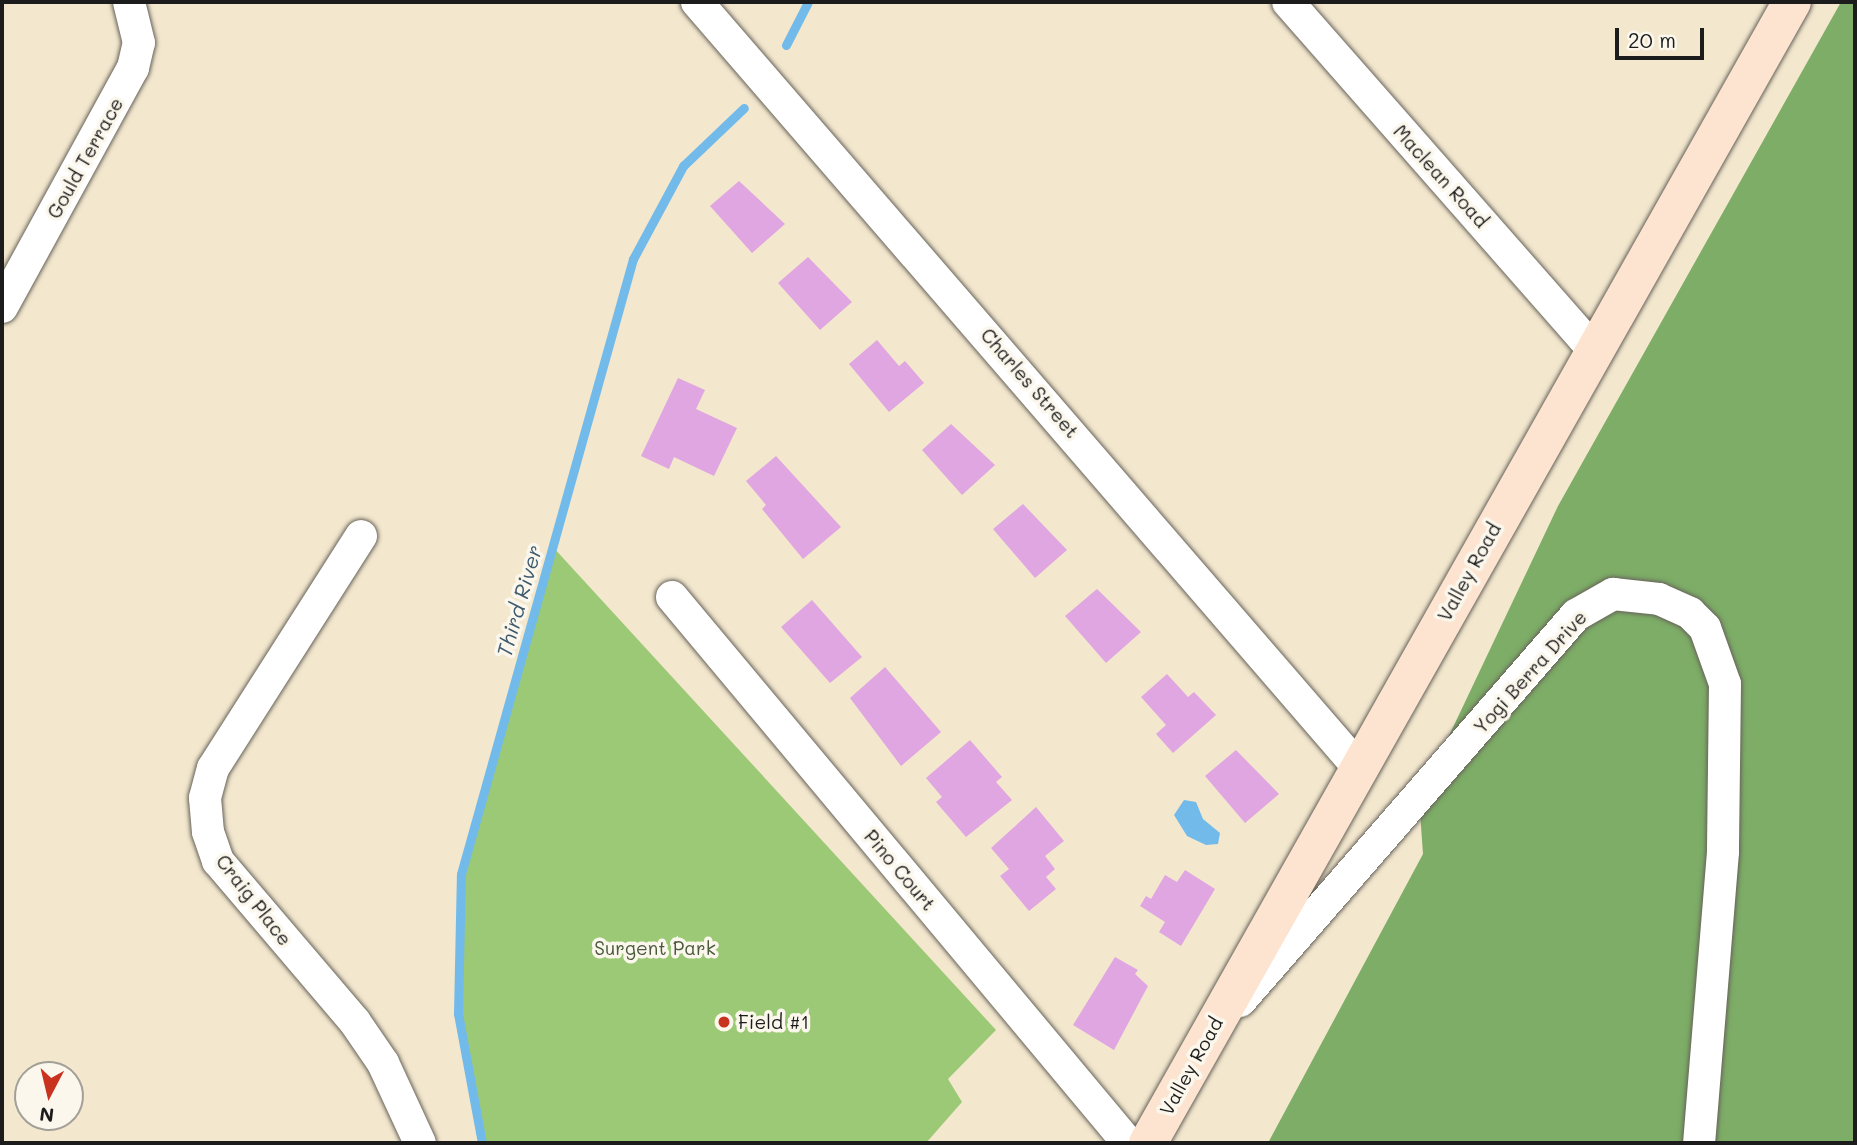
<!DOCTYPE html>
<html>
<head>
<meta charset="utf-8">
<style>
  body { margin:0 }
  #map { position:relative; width:1857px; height:1145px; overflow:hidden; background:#f3e7ce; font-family:Mali,sans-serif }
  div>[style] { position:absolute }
  .green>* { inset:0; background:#9cc976 }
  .forest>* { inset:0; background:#7dad67 }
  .water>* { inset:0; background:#72baea }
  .stream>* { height:9px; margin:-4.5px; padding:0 4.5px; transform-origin:4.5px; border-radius:4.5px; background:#72baea }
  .building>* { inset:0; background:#e0a6e1 }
  .roads { filter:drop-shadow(0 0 2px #67635a) drop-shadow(0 0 2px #67635a) }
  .minor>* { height:32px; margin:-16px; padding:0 16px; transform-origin:16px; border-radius:16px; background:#fff }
  .secondary>* { height:38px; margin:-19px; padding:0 19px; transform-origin:19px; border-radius:19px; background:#fde4d1 }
  .dots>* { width:19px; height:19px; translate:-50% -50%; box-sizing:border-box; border:4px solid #fbf7ec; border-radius:50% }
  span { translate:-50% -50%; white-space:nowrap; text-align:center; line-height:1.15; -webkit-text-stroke:7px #fbf7ec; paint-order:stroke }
  .street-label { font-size:19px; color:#1c1c1c }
  .park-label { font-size:19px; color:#49593c }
  .poi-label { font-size:19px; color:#1c1c1c }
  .left { translate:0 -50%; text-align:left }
  .water-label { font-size:21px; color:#3e5b6e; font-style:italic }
  .frame { position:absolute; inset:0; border:4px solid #1c1c1c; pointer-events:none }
  .north { position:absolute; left:14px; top:1061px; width:70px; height:70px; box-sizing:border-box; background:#fbf7ec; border:2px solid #a29f99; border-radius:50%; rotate:187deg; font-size:19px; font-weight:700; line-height:28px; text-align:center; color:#1c1c1c }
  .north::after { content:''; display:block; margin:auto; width:24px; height:32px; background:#c8321e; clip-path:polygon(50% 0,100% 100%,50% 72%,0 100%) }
  .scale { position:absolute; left:1615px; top:28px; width:89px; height:32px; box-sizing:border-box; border:4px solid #1c1c1c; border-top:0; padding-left:9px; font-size:21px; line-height:24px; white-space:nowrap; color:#1c1c1c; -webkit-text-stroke:5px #fbf7ec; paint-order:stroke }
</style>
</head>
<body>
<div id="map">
  <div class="green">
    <div style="clip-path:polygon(552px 546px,996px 1030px,948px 1079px,962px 1102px,926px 1143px,482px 1143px,458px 1014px,461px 874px)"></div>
  </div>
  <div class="forest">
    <div style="clip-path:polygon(1841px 2px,1855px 2px,1855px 1143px,1268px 1143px,1423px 854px,1419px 799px,1558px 506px)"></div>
  </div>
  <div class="water">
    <div style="clip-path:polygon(1184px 800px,1196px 802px,1203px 819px,1220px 833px,1218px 844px,1206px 845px,1187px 836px,1174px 815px)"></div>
  </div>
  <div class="stream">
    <div style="left:786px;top:45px;width:48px;rotate:-62.9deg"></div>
    <div style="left:482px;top:1143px;width:131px;rotate:-100.5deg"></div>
    <div style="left:458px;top:1014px;width:140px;rotate:-88.8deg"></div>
    <div style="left:461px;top:874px;width:639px;rotate:-74.38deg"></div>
    <div style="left:633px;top:259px;width:106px;rotate:-61.7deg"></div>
    <div style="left:683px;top:166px;width:84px;rotate:-43.6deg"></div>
  </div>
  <div class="building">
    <div style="clip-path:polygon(739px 181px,785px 224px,752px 253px,710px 206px)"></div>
    <div style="clip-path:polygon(808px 257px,852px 302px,820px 330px,778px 283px)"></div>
    <div style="clip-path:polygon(877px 340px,899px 366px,905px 361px,924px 383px,889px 412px,849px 364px)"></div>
    <div style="clip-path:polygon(678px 378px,705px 390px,696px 409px,737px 428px,714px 476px,674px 457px,669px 469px,641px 456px)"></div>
    <div style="clip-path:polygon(951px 424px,995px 465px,962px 495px,922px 450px)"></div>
    <div style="clip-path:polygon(776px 456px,841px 527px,803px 559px,762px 509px,766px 505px,746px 481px)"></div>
    <div style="clip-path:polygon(1023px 504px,1067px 550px,1035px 578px,993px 529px)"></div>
    <div style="clip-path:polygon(1097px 589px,1141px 632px,1106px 663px,1065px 616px)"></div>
    <div style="clip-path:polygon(812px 600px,862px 657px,830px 683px,781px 627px)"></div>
    <div style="clip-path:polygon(885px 667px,941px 732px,901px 766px,850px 698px)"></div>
    <div style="clip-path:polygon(1167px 674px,1188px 697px,1194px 692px,1216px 715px,1173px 753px,1156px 734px,1166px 725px,1141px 697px)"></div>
    <div style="clip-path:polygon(970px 740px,1002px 777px,996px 782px,1012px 800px,966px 837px,936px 802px,942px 797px,926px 778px)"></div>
    <div style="clip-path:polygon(1236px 750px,1279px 794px,1245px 823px,1205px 776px)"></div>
    <div style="clip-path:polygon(1036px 807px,1064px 841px,1045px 856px,1055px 869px,1046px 877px,1056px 889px,1029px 911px,1000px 876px,1009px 869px,991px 848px)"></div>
    <div style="clip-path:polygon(1185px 870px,1215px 889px,1181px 946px,1159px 932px,1165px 922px,1140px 906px,1146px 896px,1151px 899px,1165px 875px,1177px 882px)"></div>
    <div style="clip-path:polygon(1115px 957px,1138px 970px,1135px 974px,1148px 986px,1114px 1050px,1073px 1025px)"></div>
  </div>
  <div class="roads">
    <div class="minor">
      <div style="left:697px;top:2px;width:1012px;rotate:49.17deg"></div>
      <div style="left:1288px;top:2px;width:463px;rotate:48.7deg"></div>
      <div style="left:2px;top:307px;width:273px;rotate:-61.3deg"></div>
      <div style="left:133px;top:68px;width:26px;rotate:-77deg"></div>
      <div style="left:139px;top:43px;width:42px;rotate:-103.7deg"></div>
      <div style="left:361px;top:536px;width:275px;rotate:122.5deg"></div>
      <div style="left:213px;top:768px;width:31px;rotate:105deg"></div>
      <div style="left:205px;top:798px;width:34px;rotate:85deg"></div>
      <div style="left:208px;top:832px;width:31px;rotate:71deg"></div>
      <div style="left:218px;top:861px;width:211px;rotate:49.6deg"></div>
      <div style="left:355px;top:1022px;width:50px;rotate:55.7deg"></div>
      <div style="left:383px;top:1063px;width:88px;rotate:65.2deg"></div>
      <div style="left:672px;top:597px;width:711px;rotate:50.13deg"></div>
      <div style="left:1240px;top:1001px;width:512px;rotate:-48.96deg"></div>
      <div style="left:1576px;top:615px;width:43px;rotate:-29.6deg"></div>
      <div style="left:1613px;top:594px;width:46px;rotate:6.2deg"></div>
      <div style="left:1659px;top:599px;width:34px;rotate:24deg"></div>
      <div style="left:1690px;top:613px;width:21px;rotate:45deg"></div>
      <div style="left:1705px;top:628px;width:59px;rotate:70.3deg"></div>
      <div style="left:1725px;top:684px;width:168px;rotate:90.7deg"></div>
      <div style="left:1723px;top:852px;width:292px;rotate:94.7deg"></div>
    </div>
    <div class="secondary">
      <div style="left:1148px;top:1143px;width:1310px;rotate:-60.56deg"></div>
    </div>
  </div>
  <div class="dots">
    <div style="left:724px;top:1022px;background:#c8321e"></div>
  </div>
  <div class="street-label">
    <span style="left:85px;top:158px;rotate:-61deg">Gould Terrace</span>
    <span style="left:1441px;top:176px;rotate:48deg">Maclean Road</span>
    <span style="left:1030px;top:383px;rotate:49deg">Charles Street</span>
    <span style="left:1469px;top:572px;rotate:-61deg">Valley Road</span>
    <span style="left:1530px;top:672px;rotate:-48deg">Yogi Berra Drive</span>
    <span style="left:900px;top:870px;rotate:50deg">Pino Court</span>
    <span style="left:254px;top:900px;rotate:52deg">Craig Place</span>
    <span style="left:1191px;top:1066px;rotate:-61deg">Valley Road</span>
  </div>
  <div class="park-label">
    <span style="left:655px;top:948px">Surgent Park</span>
  </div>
  <div class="poi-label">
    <span class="left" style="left:738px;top:1022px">Field #1</span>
  </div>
  <div class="water-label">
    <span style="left:519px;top:601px;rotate:-74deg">Third River</span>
  </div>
  <div class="frame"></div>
  <div class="north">N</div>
  <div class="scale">20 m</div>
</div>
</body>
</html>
